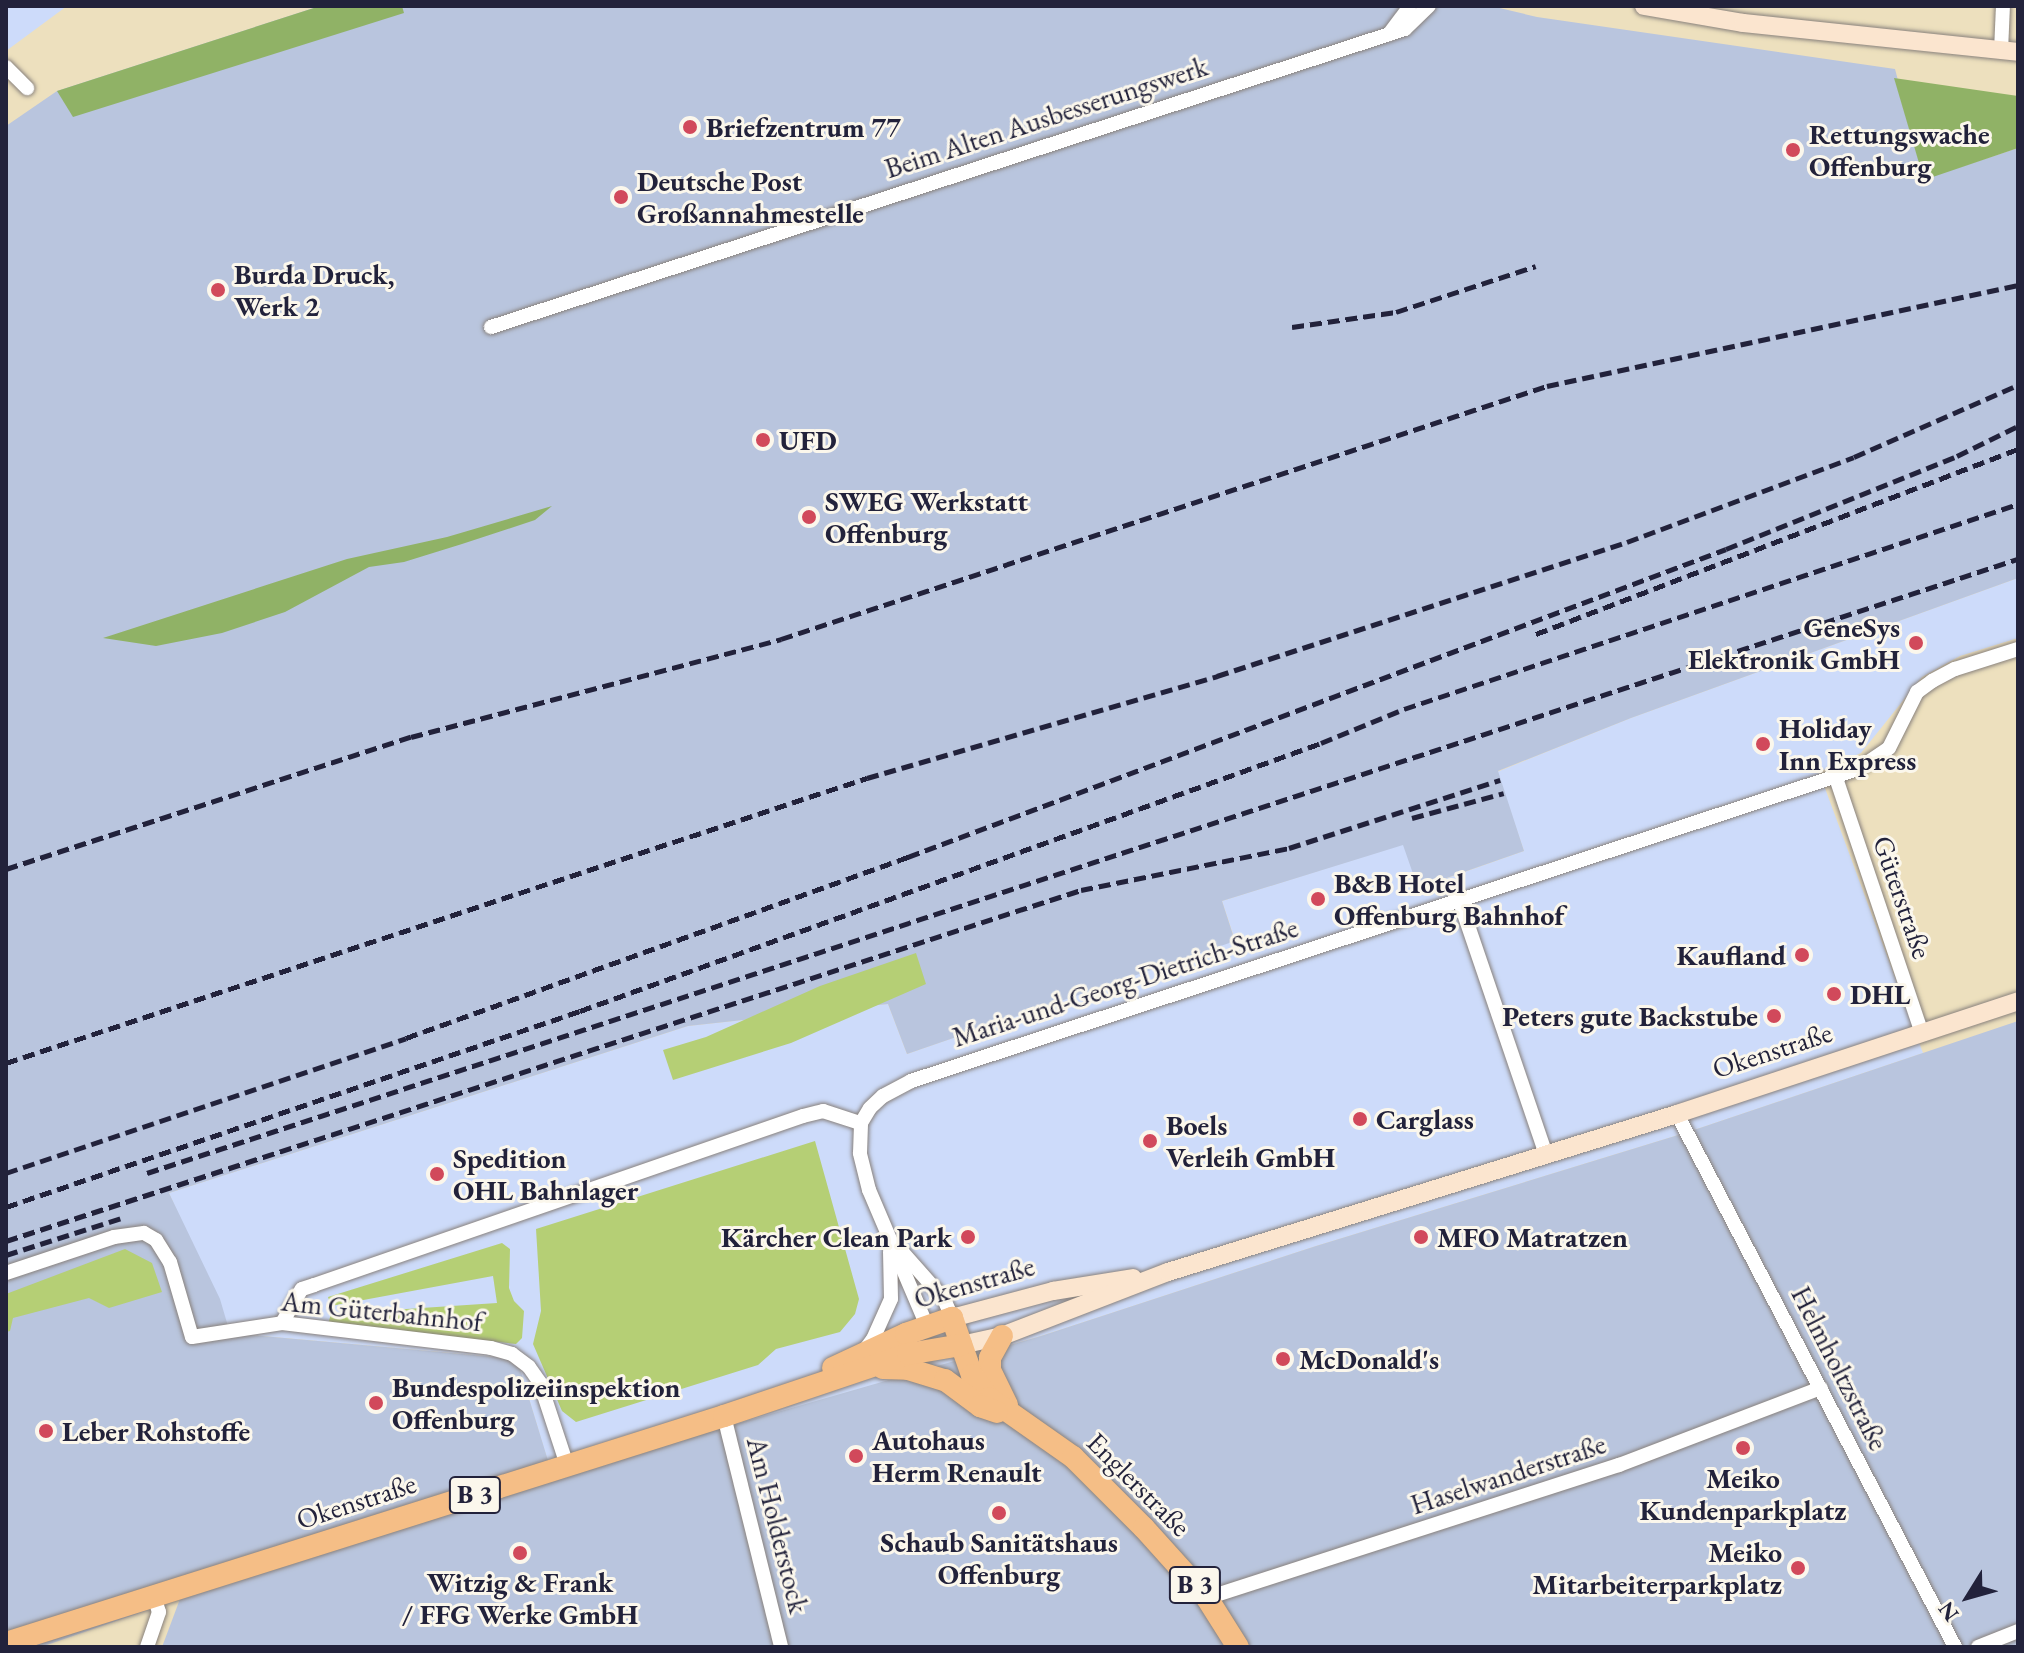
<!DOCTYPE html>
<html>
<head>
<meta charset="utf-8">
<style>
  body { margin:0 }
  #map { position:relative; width:2024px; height:1653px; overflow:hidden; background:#ede0be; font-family:"EB Garamond",serif }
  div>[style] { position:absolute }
  .built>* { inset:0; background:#cddbfa }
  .industrial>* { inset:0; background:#b9c5de }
  .green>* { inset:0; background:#b5cf75 }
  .forest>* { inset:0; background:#90b266 }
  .roads { filter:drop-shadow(0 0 2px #88817c) drop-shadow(0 0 2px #88817c) }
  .street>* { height:14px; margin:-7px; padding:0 7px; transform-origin:7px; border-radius:7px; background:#fff }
  .secondary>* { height:18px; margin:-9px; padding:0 9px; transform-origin:9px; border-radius:9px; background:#fbe5cf }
  .primary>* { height:22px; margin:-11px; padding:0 11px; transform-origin:11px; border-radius:11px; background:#f5be86 }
  .rail>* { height:5px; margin-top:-2.5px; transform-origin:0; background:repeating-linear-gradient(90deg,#22223b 0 12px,transparent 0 18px) }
  .dots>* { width:22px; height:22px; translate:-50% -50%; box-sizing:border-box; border:4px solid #fbf7ec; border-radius:50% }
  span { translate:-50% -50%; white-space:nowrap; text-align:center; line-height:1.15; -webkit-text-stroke:6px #fbf7ec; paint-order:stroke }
  .shield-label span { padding:2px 6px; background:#fbf7ec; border:2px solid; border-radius:6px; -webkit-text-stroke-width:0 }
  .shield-label { font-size:26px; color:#22223b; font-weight:700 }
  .street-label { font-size:28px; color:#22223b }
  .poi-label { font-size:28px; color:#22223b; font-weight:700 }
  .left { translate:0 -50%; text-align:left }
  .right { translate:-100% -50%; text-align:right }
  .frame { position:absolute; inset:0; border:8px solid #22223b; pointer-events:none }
  .north { position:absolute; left:1928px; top:1557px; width:80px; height:80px; -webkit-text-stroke:6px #fbf7ec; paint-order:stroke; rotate:233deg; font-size:22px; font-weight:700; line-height:32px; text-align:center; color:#22223b }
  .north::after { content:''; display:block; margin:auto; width:28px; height:36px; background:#22223b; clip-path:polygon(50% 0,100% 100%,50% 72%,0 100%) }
</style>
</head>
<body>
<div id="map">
  <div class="built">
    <div style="clip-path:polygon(6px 6px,67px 6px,6px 51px)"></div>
    <div style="clip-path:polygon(2018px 578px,2018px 638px,1960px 656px,1922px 677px,1861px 753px,1819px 772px,1923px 1053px,1688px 1132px,1316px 1246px,1041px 1336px,553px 1478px,517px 1359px,230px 1333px,169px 1193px,688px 1026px,888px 1004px,907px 1054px,1235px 940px,1222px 901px,1404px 844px,1419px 888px,1524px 851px,1497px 772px,1631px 718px)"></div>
  </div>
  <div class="industrial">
    <div style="clip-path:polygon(320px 6px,1491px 6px,1537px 17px,1895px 69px,1924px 179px,2018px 148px,2018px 578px,1631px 718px,1498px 771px,1524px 851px,1418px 888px,1403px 845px,1222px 901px,1235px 941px,907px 1054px,888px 1004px,688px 1026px,169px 1193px,220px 1299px,230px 1333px,517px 1359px,553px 1477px,1041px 1336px,1316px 1246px,1688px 1132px,2018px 1021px,2018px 1647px,162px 1647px,180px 1599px,41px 1647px,6px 1647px,6px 126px,57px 91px)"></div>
  </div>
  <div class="green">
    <div style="clip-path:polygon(916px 953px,926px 984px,791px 1043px,673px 1080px,663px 1050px,706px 1037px,820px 986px)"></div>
    <div style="clip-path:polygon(815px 1141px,859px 1299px,855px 1314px,840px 1332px,776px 1349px,758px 1365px,576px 1422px,562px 1411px,533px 1344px,541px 1311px,536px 1229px)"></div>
    <div style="clip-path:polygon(502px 1243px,510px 1249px,509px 1288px,514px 1301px,524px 1311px,522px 1338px,516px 1344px,328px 1324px,331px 1314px,497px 1303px,493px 1276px,331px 1306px,328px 1297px)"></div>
    <div style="clip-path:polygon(125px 1249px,152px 1263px,162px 1292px,109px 1308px,89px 1298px,13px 1318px,10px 1331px,6px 1332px,6px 1294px)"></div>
  </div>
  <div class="forest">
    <div style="clip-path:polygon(320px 6px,402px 6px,404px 13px,73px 117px,57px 91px)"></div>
    <div style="clip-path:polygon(1894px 78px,2018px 96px,2018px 148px,1924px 180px)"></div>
    <div style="clip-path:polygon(552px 506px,535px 520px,462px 544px,404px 562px,369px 567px,285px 612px,222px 633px,156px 646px,103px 638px,347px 559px,447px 537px)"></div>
  </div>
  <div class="roads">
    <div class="street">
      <div style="left:1389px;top:34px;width:35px;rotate:-53deg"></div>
      <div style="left:2001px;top:51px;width:45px;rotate:-87.5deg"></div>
      <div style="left:6px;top:67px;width:30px;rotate:45deg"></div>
      <div style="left:491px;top:327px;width:961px;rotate:-18.06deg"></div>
      <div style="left:1405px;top:29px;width:33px;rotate:-44deg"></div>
      <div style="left:1836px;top:778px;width:269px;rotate:71.4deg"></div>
      <div style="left:1459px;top:899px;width:270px;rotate:71.2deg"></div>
      <div style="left:1677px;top:1114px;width:601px;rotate:62.45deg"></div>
      <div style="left:896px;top:1245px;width:72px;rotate:48.4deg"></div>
      <div style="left:944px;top:1299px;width:21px;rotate:67deg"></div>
      <div style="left:6px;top:1273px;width:114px;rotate:-18.4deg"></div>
      <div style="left:114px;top:1237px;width:30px;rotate:-8deg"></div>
      <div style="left:144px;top:1233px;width:14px;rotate:30deg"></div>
      <div style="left:156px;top:1240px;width:26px;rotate:58deg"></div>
      <div style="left:170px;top:1262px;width:78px;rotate:73.7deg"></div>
      <div style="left:192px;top:1337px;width:91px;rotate:-8.8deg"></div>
      <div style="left:282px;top:1323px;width:210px;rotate:6.8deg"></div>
      <div style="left:491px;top:1348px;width:22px;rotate:16deg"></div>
      <div style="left:512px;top:1354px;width:21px;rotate:37deg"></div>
      <div style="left:529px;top:1367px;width:19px;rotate:55deg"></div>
      <div style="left:540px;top:1383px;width:86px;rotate:71.8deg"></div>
      <div style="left:282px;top:1323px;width:39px;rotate:-60deg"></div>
      <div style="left:302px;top:1289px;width:13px;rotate:-18deg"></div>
      <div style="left:314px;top:1285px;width:517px;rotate:-19.07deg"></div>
      <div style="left:803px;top:1116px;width:21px;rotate:-14deg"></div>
      <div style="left:823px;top:1111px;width:40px;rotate:18deg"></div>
      <div style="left:927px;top:1326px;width:148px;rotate:-113.1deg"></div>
      <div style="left:869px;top:1190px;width:38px;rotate:-104deg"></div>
      <div style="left:860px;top:1153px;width:30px;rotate:-88deg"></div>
      <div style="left:861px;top:1123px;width:17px;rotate:-59deg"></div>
      <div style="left:870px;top:1108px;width:18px;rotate:-43deg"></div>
      <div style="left:883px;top:1096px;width:32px;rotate:-28deg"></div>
      <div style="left:911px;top:1081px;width:997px;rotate:-18.24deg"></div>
      <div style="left:1858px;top:769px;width:37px;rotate:-34deg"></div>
      <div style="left:1889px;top:748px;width:63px;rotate:-63.4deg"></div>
      <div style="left:1917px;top:692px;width:19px;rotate:-36deg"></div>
      <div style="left:1932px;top:681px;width:26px;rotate:-28deg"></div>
      <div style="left:1955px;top:669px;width:66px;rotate:-17.6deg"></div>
      <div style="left:864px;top:1351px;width:15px;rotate:-53deg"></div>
      <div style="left:873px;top:1339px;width:44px;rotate:-65.8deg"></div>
      <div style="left:891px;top:1299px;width:47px;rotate:-91.2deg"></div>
      <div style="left:724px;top:1416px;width:238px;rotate:76.1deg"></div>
      <div style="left:1207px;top:1598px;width:433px;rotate:-17.9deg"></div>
      <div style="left:1619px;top:1465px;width:216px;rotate:-20.9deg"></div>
      <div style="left:147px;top:1647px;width:37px;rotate:-71deg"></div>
      <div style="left:159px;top:1612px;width:16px;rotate:-108deg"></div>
      <div style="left:1978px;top:1647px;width:43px;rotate:-21.8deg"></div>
    </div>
    <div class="secondary">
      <div style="left:1644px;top:6px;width:100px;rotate:9.7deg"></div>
      <div style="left:1743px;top:23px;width:277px;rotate:6deg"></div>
      <div style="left:952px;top:1318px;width:105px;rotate:-15deg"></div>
      <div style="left:1053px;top:1291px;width:81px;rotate:-9.2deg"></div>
      <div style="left:961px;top:1345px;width:42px;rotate:-12.4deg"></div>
      <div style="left:1002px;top:1336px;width:178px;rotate:-21.1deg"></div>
      <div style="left:1168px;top:1272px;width:533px;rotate:-17.24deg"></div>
      <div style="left:1677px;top:1114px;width:359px;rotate:-18.3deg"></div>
    </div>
    <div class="primary">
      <div style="left:1002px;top:1336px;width:25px;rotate:119deg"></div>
      <div style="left:990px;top:1358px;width:12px;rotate:90deg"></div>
      <div style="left:990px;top:1370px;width:39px;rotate:64deg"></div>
      <div style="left:833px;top:1368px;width:81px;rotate:-25deg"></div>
      <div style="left:906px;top:1334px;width:49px;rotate:-19.2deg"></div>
      <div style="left:952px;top:1318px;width:60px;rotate:70.7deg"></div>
      <div style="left:972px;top:1375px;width:29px;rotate:54deg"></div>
      <div style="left:989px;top:1398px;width:103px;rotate:35.1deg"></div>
      <div style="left:1073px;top:1457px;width:100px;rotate:45deg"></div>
      <div style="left:1144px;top:1528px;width:94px;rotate:48deg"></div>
      <div style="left:1207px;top:1598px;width:58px;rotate:57.7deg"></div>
      <div style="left:883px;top:1368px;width:25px;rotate:2deg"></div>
      <div style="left:908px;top:1369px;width:39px;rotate:17deg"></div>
      <div style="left:945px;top:1380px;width:44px;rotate:36.6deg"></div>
      <div style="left:980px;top:1406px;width:18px;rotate:19deg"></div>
      <div style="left:6px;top:1643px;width:753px;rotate:-17.54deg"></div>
      <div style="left:724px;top:1416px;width:194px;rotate:-18.6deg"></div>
      <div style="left:908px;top:1354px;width:54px;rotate:-9.6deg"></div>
    </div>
  </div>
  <div class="rail">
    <div style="left:1292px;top:327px;width:105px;rotate:-8.2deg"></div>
    <div style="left:1396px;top:312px;width:147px;rotate:-18.2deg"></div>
    <div style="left:1536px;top:634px;width:516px;rotate:-21deg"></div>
    <div style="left:1412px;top:818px;width:95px;rotate:-15.2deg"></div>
    <div style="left:6px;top:869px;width:426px;rotate:-18.1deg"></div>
    <div style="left:411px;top:737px;width:383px;rotate:-14.8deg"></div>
    <div style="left:781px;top:639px;width:807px;rotate:-18.28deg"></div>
    <div style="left:1547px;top:386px;width:482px;rotate:-12.1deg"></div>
    <div style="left:6px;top:1063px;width:907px;rotate:-18.32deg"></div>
    <div style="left:867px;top:778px;width:365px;rotate:-16.2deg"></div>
    <div style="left:1217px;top:676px;width:431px;rotate:-18.1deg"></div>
    <div style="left:1627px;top:542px;width:242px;rotate:-20.5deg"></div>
    <div style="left:1854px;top:457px;width:179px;rotate:-23.7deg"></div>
    <div style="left:6px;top:1173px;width:422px;rotate:-18.6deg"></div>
    <div style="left:406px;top:1038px;width:534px;rotate:-19.83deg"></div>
    <div style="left:908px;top:857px;width:874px;rotate:-20.63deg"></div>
    <div style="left:1726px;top:549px;width:249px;rotate:-21.9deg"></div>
    <div style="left:1957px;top:456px;width:68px;rotate:-26.2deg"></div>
    <div style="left:147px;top:1173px;width:1969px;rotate:-18.17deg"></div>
    <div style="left:6px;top:1207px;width:607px;rotate:-18.85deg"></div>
    <div style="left:580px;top:1011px;width:788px;rotate:-19.88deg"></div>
    <div style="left:1321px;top:743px;width:90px;rotate:-22.3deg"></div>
    <div style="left:1404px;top:709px;width:647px;rotate:-18.46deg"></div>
    <div style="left:6px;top:1241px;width:1131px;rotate:-18.08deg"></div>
    <div style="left:1081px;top:890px;width:212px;rotate:-11.4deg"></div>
    <div style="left:1289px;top:848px;width:222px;rotate:-17.9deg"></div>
    <div style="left:6px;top:1255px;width:121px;rotate:-17.8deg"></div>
  </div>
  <div class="dots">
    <div style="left:690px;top:127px;background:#d1495b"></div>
    <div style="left:1793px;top:150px;background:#d1495b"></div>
    <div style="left:621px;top:197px;background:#d1495b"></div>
    <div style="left:218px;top:290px;background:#d1495b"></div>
    <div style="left:763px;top:440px;background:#d1495b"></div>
    <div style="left:809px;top:517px;background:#d1495b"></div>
    <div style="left:1916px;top:643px;background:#d1495b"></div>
    <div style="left:1763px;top:744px;background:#d1495b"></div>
    <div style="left:1318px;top:899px;background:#d1495b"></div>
    <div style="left:1802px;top:955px;background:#d1495b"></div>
    <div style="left:1834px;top:994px;background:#d1495b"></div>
    <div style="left:1774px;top:1016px;background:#d1495b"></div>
    <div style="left:1360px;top:1119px;background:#d1495b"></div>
    <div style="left:1150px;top:1141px;background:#d1495b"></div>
    <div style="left:437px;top:1174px;background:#d1495b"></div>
    <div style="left:968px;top:1237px;background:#d1495b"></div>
    <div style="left:1421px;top:1237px;background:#d1495b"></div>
    <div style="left:1283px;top:1359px;background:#d1495b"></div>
    <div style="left:376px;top:1403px;background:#d1495b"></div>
    <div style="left:46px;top:1431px;background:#d1495b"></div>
    <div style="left:1743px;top:1448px;background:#d1495b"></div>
    <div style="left:856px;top:1456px;background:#d1495b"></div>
    <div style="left:999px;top:1513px;background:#d1495b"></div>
    <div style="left:520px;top:1553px;background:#d1495b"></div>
    <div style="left:1798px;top:1568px;background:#d1495b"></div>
  </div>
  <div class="shield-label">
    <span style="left:475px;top:1495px">B 3</span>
    <span style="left:1195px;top:1585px">B 3</span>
  </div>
  <div class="street-label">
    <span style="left:1046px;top:117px;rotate:-18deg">Beim Alten Ausbesserungswerk</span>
    <span style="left:1903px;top:897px;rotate:71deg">Güterstraße</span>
    <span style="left:1125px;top:982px;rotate:-18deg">Maria-und-Georg-Dietrich-Straße</span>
    <span style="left:1772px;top:1050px;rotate:-18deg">Okenstraße</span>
    <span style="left:974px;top:1282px;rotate:-16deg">Okenstraße</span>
    <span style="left:382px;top:1311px;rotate:6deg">Am Güterbahnhof</span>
    <span style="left:1840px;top:1368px;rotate:63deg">Helmholtzstraße</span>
    <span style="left:1508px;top:1474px;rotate:-18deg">Haselwanderstraße</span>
    <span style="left:1139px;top:1484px;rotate:45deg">Englerstraße</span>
    <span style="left:356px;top:1501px;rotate:-18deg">Okenstraße</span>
    <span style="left:778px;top:1525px;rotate:76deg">Am Holderstock</span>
  </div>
  <div class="poi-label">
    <span class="left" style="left:706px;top:127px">Briefzentrum 77</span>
    <span class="left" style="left:1809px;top:150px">Rettungswache<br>Offenburg</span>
    <span class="left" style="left:637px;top:197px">Deutsche Post<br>Großannahmestelle</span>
    <span class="left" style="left:234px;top:290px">Burda Druck,<br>Werk 2</span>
    <span class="left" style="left:779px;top:440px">UFD</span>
    <span class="left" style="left:825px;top:517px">SWEG Werkstatt<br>Offenburg</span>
    <span class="right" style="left:1900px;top:643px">GeneSys<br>Elektronik GmbH</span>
    <span class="left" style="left:1779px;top:744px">Holiday<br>Inn Express</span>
    <span class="left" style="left:1334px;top:899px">B&amp;B Hotel<br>Offenburg Bahnhof</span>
    <span class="right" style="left:1786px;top:955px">Kaufland</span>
    <span class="left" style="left:1850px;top:994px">DHL</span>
    <span class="right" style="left:1758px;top:1016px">Peters gute Backstube</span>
    <span class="left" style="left:1376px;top:1119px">Carglass</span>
    <span class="left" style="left:1166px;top:1141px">Boels<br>Verleih GmbH</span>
    <span class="left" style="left:453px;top:1174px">Spedition<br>OHL Bahnlager</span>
    <span class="right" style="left:952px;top:1237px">Kärcher Clean Park</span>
    <span class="left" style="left:1437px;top:1237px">MFO Matratzen</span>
    <span class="left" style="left:1299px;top:1359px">McDonald's</span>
    <span class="left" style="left:392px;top:1403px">Bundespolizeiinspektion<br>Offenburg</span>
    <span class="left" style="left:62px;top:1431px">Leber Rohstoffe</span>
    <span class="left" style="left:872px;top:1456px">Autohaus<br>Herm Renault</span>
    <span style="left:1743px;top:1494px">Meiko<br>Kundenparkplatz</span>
    <span style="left:999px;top:1558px">Schaub Sanitätshaus<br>Offenburg</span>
    <span class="right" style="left:1782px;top:1568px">Meiko<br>Mitarbeiterparkplatz</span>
    <span style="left:520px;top:1598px">Witzig &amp; Frank<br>/ FFG Werke GmbH</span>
  </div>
  <div class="frame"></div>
  <div class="north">N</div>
</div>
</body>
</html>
